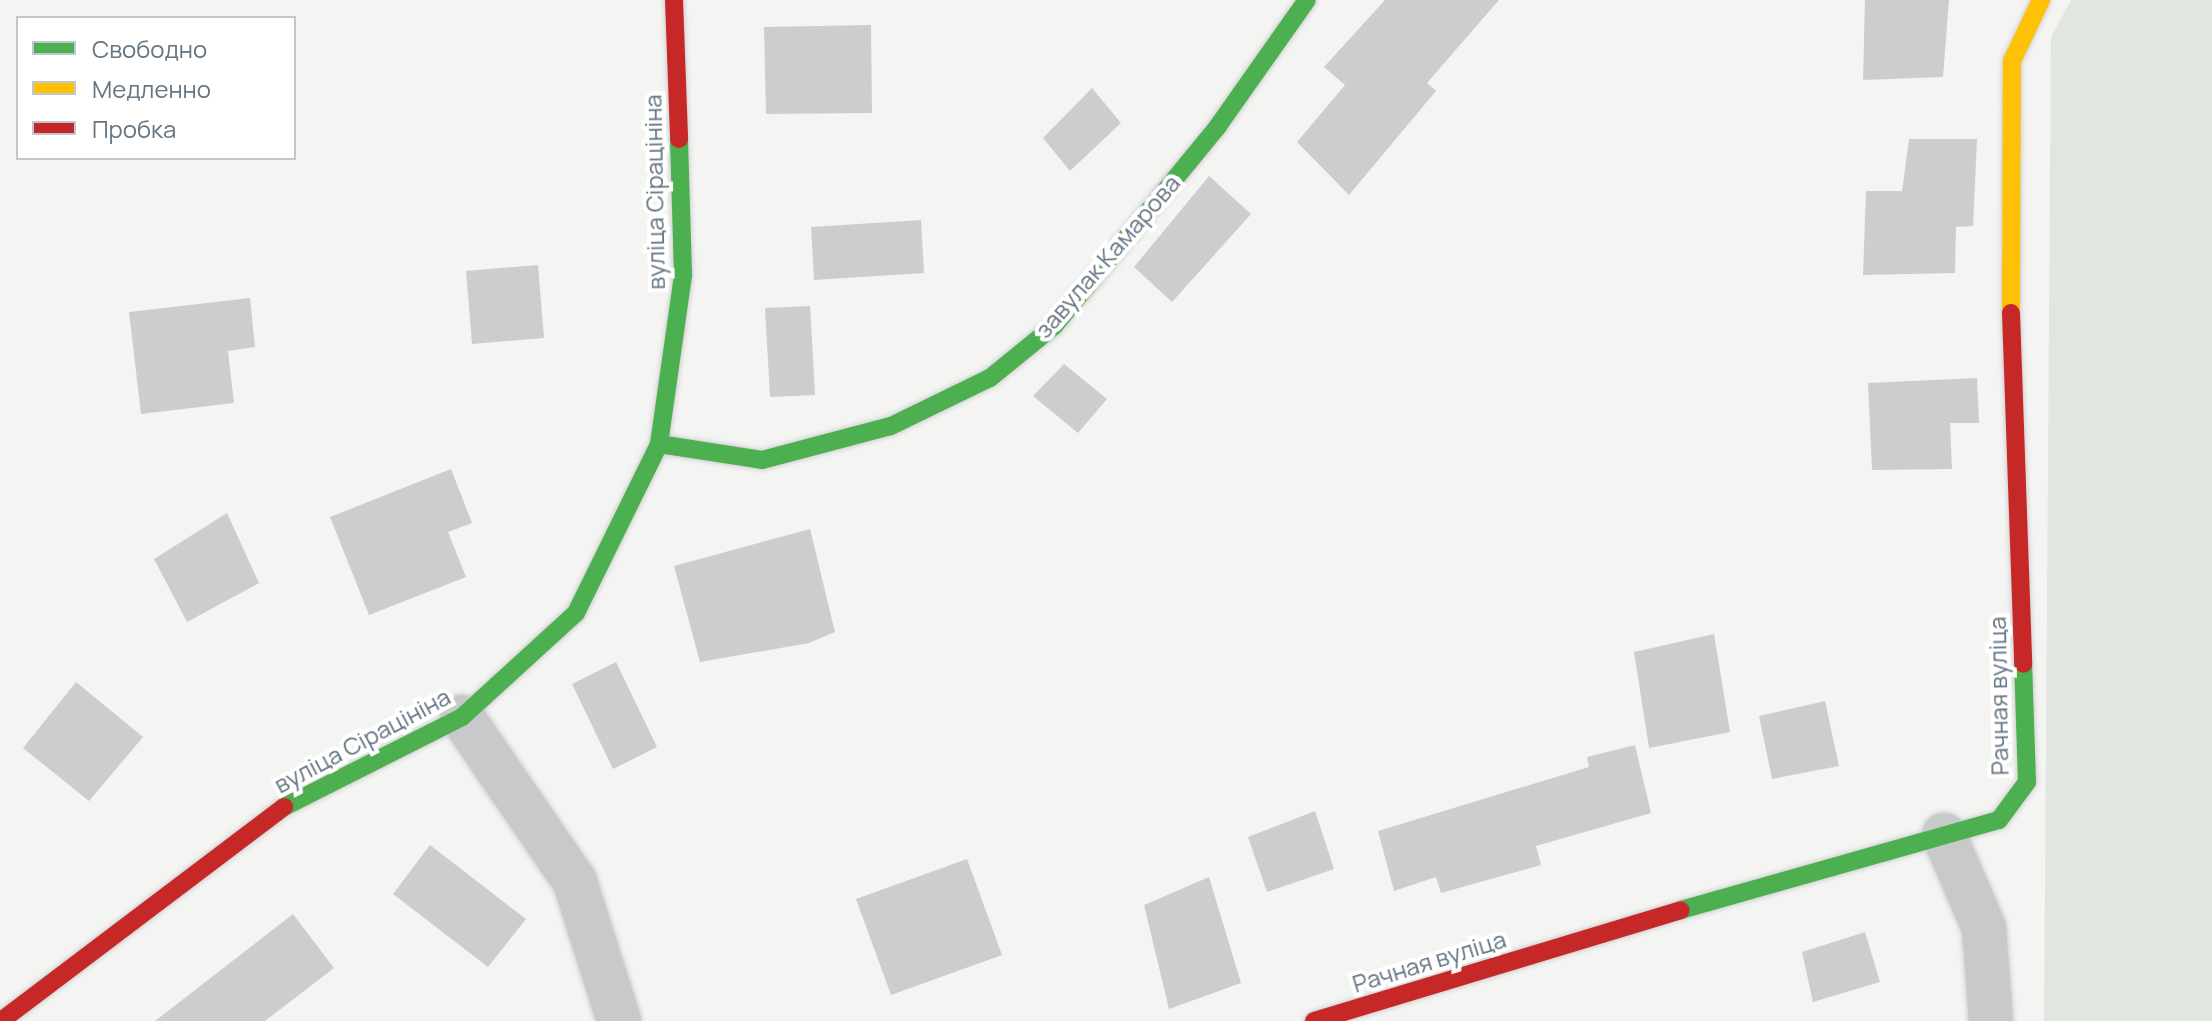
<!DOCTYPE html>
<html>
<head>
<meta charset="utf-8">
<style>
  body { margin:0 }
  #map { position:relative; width:2212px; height:1021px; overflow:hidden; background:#f4f4f2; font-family:Manrope,sans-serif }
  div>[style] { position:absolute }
  .green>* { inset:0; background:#e2e6e0 }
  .building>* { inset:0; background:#cccecd }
  .roads { filter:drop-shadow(0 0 2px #d0d1d2) drop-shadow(0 0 2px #d0d1d2) }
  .street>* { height:44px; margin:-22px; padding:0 22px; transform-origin:22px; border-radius:22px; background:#c8caca }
  .fast>* { height:18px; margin:-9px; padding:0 9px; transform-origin:9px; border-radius:9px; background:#4caf50 }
  .slow>* { height:18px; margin:-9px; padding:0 9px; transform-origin:9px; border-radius:9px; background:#ffc107 }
  .jam>* { height:18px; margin:-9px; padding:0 9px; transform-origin:9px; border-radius:9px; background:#c62828 }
  span { translate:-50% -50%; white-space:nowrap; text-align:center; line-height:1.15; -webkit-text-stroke:8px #fff; paint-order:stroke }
  .street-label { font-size:24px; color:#657581 }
  .legend { position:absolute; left:16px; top:16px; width:280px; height:144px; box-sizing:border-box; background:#fff; border:2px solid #c1c8cd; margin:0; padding:10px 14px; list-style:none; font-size:24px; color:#657581 }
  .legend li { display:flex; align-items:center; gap:16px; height:40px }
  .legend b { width:40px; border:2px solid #c1c8cd }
</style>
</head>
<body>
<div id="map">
  <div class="green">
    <div style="clip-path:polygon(2071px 0,2212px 0,2212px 1021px,2044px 1021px,2051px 37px)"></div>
  </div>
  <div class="building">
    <div style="clip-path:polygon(1385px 0,1499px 0,1427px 83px,1436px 91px,1349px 195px,1297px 142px,1345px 85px,1324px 67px)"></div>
    <div style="clip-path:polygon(1865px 0,1949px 0,1943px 77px,1863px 80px)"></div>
    <div style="clip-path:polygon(871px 25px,872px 113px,766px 114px,764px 27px)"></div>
    <div style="clip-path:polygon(1092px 88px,1121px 123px,1070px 171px,1043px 138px)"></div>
    <div style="clip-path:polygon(1909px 139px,1977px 139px,1973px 226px,1956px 227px,1955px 273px,1863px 275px,1866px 191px,1902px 191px)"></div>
    <div style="clip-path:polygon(1209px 176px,1251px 214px,1172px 302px,1134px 267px)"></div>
    <div style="clip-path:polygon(921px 220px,924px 273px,814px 280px,811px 227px)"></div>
    <div style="clip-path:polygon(538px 265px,544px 338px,472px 344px,466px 271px)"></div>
    <div style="clip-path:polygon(250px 298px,255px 347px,228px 351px,234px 403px,141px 414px,129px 312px)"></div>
    <div style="clip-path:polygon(810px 306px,815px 395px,770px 397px,765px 308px)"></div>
    <div style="clip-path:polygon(1064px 364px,1107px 399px,1078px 433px,1033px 396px)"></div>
    <div style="clip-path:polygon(1977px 378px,1979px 423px,1950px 423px,1952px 469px,1872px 470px,1868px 383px)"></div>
    <div style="clip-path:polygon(451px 469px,472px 523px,448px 532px,466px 577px,369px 615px,330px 517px)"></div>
    <div style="clip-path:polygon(227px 513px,259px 583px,187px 622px,154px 559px)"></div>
    <div style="clip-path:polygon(810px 529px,835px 632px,809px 643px,700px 662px,674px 566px)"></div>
    <div style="clip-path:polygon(1714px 634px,1730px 732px,1649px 748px,1634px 652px)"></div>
    <div style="clip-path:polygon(616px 662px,657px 747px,613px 769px,572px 684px)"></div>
    <div style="clip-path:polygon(76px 682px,143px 737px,89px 801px,23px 748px)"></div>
    <div style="clip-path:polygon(1825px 701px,1839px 766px,1772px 779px,1759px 716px)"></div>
    <div style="clip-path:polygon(1635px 745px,1651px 813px,1536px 846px,1541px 865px,1441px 893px,1436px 877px,1394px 891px,1378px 831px,1589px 767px,1587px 757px)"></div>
    <div style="clip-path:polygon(1315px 811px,1334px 869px,1267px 892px,1248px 837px)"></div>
    <div style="clip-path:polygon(430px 845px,526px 919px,488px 967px,393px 894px)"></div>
    <div style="clip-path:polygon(967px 859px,1002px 955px,891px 995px,856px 899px)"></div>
    <div style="clip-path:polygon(1209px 877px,1241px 983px,1169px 1009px,1144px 905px)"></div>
    <div style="clip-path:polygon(293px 914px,334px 968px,265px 1021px,155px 1021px)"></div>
    <div style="clip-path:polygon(1865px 932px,1880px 982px,1813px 1002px,1802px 952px)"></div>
  </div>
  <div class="roads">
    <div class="street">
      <div style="left:462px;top:717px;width:200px;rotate:55.6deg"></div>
      <div style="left:575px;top:882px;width:146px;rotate:72.4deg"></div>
      <div style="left:1944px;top:835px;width:101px;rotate:66.7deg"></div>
      <div style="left:1984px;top:928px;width:93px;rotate:85.7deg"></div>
    </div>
    <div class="fast">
      <div style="left:659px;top:444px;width:104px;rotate:8.8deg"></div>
      <div style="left:762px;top:460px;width:133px;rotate:-14.8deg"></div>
      <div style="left:891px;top:426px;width:110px;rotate:-25.9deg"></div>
      <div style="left:990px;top:378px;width:82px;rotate:-39.1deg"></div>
      <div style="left:1054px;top:326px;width:259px;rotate:-50.6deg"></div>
      <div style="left:1218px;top:126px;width:154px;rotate:-54.8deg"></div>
      <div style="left:284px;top:807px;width:199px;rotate:-26.8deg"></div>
      <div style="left:462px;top:717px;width:154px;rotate:-42.4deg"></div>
      <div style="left:576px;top:613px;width:188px;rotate:-63.8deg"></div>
      <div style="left:659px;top:444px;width:171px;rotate:-81.9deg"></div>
      <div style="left:683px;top:275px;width:136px;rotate:-91.7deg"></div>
      <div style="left:1681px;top:910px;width:330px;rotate:-15.8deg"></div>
      <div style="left:1999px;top:820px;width:47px;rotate:-53.6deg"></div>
      <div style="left:2027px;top:782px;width:118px;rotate:-91.9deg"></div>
    </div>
    <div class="slow">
      <div style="left:2011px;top:313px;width:252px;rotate:-89.8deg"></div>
      <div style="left:2012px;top:61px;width:68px;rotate:-64.6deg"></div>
    </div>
    <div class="jam">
      <div style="left:674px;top:0;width:139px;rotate:87.9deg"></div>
      <div style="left:2011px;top:313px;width:351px;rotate:88deg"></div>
      <div style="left:1px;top:1021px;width:355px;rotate:-37.1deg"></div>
      <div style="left:1314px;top:1021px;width:383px;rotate:-16.8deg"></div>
    </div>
  </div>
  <div class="street-label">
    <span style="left:654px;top:192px;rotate:-91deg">вуліца Сірацініна</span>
    <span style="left:1107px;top:256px;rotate:-49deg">завулак Камарова</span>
    <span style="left:1998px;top:696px;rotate:-91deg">Рачная вуліца</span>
    <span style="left:362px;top:740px;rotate:-28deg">вуліца Сірацініна</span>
    <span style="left:1429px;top:961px;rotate:-17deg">Рачная вуліца</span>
  </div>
  <ul class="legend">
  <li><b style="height:10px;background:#4caf50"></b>Свободно</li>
  <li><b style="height:10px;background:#ffc107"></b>Медленно</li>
  <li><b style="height:10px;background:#c62828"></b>Пробка</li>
  </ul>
</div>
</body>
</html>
